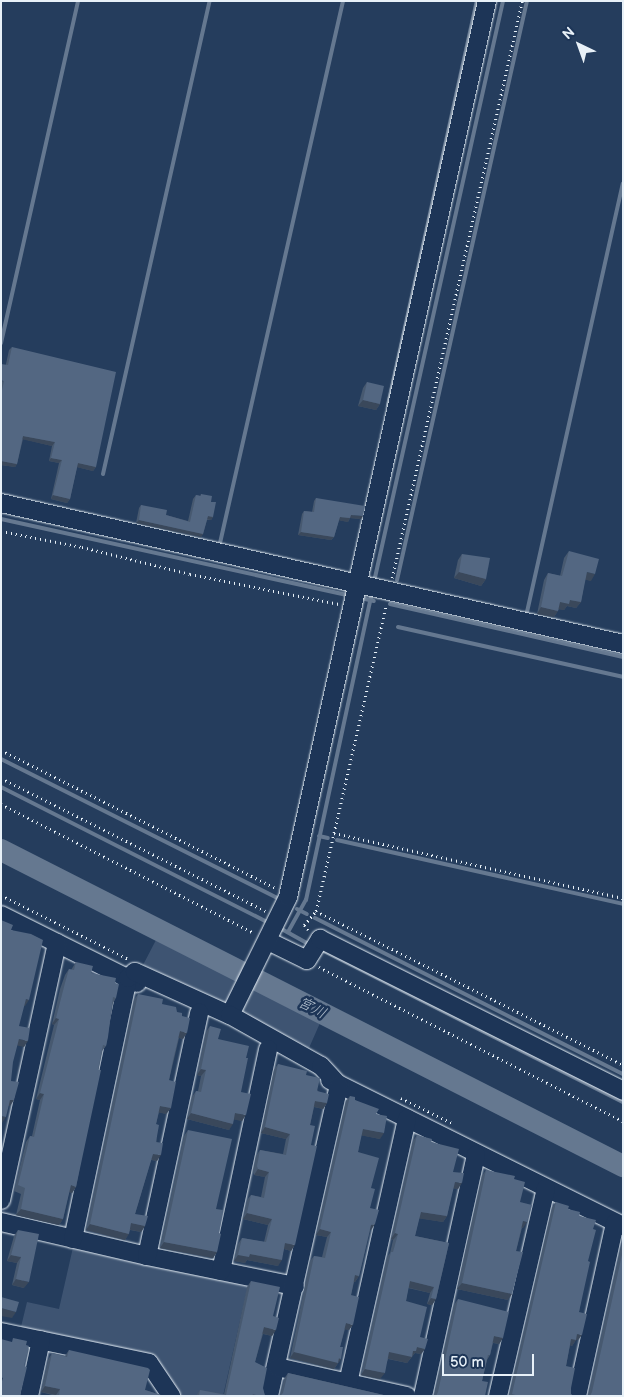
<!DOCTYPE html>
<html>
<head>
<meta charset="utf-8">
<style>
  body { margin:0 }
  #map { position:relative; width:624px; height:1397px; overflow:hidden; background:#253d5d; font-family:"Balsamiq Sans","Klee One",sans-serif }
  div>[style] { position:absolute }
  .green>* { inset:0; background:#3e5472 }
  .stream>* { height:4px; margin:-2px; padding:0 2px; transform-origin:2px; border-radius:2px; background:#657890 }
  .river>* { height:22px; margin:-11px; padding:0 11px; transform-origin:11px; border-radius:11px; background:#657890 }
  .path>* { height:2.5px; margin-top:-1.25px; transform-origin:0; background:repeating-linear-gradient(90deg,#e8f1f8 0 1px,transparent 0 5px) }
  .roads { filter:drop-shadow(0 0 1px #e8f1f8) drop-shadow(0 0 1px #e8f1f8) }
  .minor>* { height:18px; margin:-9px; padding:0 9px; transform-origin:9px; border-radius:9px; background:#1d3557 }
  .wall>* { inset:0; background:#475970 }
  .shaded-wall>* { inset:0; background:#3a485b }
  .building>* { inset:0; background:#536782 }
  span { translate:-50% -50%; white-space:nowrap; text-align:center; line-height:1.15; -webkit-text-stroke:5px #1d3557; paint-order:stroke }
  .water-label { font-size:15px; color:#b4c1ce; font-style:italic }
  .frame { position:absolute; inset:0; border:2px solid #e8f1f8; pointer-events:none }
  .north { position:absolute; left:554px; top:20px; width:50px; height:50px; -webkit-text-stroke:4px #1d3557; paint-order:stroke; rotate:318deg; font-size:14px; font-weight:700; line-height:20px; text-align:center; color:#e8f1f8 }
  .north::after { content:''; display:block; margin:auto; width:18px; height:22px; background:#e8f1f8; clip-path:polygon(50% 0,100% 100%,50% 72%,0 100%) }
  .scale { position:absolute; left:442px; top:1354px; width:92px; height:22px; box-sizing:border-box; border:2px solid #e8f1f8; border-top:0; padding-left:6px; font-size:15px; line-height:18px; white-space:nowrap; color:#e8f1f8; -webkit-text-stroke:4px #1d3557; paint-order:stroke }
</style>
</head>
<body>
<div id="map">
  <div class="green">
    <div style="clip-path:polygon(156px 940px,320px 1023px,309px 1048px,226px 1003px,143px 965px)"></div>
    <div style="clip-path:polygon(74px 1243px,249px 1281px,223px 1396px,178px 1396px,155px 1359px,20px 1331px,27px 1302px,59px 1309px)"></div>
  </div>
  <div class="stream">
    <div style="left:1px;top:343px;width:351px;rotate:-77.3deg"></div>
    <div style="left:388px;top:405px;width:414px;rotate:-77.6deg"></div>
    <div style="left:103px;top:474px;width:485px;rotate:-77.3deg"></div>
    <div style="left:1px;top:519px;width:353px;rotate:12.4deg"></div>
    <div style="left:220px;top:543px;width:556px;rotate:-77.21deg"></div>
    <div style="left:397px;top:580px;width:593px;rotate:-77.35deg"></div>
    <div style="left:374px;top:582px;width:595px;rotate:-77.48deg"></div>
    <div style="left:365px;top:599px;width:9px;rotate:13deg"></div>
    <div style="left:390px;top:604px;width:239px;rotate:12.8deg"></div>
    <div style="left:527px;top:612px;width:439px;rotate:-77.4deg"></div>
    <div style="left:398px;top:627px;width:230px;rotate:12.5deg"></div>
    <div style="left:1px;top:759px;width:311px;rotate:26.7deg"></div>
    <div style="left:1px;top:787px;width:301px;rotate:26.9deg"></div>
    <div style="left:319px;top:836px;width:9px;rotate:13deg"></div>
    <div style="left:337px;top:840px;width:293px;rotate:12.6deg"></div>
    <div style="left:297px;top:909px;width:11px;rotate:27deg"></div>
    <div style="left:315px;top:918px;width:345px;rotate:26.9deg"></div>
    <div style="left:278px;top:927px;width:38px;rotate:29deg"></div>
    <div style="left:288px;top:932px;width:37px;rotate:-61deg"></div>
    <div style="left:306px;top:900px;width:315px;rotate:-77.9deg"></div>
    <div style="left:320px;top:949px;width:339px;rotate:26.8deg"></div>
  </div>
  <div class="river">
    <div style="left:1px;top:850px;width:698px;rotate:26.93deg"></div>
  </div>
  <div class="path">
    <div style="left:1px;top:531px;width:83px;rotate:11.2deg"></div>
    <div style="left:82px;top:547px;width:111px;rotate:14deg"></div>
    <div style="left:190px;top:574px;width:152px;rotate:11.4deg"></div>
    <div style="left:392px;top:578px;width:591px;rotate:-77.3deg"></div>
    <div style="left:1px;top:750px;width:307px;rotate:26.7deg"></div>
    <div style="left:1px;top:778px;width:296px;rotate:26.7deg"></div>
    <div style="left:1px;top:804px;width:284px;rotate:27deg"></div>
    <div style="left:334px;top:833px;width:296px;rotate:12.7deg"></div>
    <div style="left:1px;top:895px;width:142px;rotate:26.7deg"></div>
    <div style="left:316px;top:911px;width:343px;rotate:26.6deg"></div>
    <div style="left:308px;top:930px;width:6px;rotate:-129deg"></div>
    <div style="left:304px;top:925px;width:18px;rotate:-49deg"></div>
    <div style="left:316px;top:911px;width:314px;rotate:-77.1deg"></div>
    <div style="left:319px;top:967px;width:341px;rotate:26.9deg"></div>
    <div style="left:401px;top:1098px;width:57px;rotate:26.1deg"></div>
  </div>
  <div class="roads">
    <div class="minor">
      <div style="left:1px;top:503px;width:638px;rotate:12.77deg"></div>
      <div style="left:1px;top:915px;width:152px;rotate:26.6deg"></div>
      <div style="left:268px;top:941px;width:43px;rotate:26deg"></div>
      <div style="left:307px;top:960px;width:25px;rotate:-58deg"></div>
      <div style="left:320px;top:939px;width:339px;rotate:26.6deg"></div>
      <div style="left:230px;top:1015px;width:131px;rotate:-63.8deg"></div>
      <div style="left:288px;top:897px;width:918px;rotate:-77.48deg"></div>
      <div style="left:330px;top:1080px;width:327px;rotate:26.5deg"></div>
      <div style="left:1px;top:1200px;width:263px;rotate:-77.7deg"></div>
      <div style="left:1px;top:1222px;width:150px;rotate:13.1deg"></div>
      <div style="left:147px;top:1256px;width:151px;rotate:11.5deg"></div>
      <div style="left:73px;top:1239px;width:267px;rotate:-78.1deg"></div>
      <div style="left:128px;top:978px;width:9px;rotate:-41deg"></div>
      <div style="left:135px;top:972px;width:104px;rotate:24.4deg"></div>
      <div style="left:230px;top:1015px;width:104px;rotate:29.3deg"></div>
      <div style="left:321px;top:1066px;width:26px;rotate:47deg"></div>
      <div style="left:339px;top:1085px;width:319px;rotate:102.7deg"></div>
      <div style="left:147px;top:1256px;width:249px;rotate:-77.9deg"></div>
      <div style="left:221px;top:1271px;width:227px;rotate:-78deg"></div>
      <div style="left:1px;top:1332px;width:151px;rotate:11.8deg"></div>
      <div style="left:149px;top:1363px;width:40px;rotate:56deg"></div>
      <div style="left:277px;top:1367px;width:133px;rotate:12.6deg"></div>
      <div style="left:348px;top:1383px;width:271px;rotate:-77.4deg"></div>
      <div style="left:29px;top:1396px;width:57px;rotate:-77.9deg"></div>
      <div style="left:423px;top:1396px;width:247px;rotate:-77.6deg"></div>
      <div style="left:498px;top:1396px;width:213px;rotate:-77deg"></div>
      <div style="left:577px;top:1396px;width:177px;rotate:-77.6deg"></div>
    </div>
  </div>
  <div class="wall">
    <div style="clip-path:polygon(12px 347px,96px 467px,93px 471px,77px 467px,70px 499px,67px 503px,51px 499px,59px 463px,49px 461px,52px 446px,23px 439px,17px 464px,15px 467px,1px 465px,1px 387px,9px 350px)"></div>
    <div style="clip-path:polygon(367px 382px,380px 404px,376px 410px,358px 406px,363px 388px)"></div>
    <div style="clip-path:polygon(201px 494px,211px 502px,213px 517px,211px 520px,207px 520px,203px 534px,201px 537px,136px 523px,139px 508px,141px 505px,166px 515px,188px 521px,193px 499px,196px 495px,200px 496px)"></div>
    <div style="clip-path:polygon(316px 498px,361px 519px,350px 518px,348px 522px,339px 520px,334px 537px,331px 540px,298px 535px,302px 514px,304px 511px,312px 512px,314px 501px)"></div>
    <div style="clip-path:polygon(569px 551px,591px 581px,585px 579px,581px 602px,576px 608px,567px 606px,564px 610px,559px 609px,554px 617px,537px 614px,544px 580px,548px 573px,560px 576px,564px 558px)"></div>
    <div style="clip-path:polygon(462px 554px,486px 579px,481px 586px,454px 578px,458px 560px)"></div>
    <div style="clip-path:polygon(76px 962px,91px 973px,115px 983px,116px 998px,113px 1003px,106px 1046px,102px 1051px,76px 1187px,72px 1193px,69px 1192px,63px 1219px,59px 1225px,16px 1215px,21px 1194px,14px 1191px,26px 1142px,30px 1136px,32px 1136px,40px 1100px,36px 1099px,54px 1025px,52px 1024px,60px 989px,65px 975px,69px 969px,71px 970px)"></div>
    <div style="clip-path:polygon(138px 994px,177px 1012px,182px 1016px,183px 1039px,179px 1038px,169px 1080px,171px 1108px,166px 1114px,159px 1112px,156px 1124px,157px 1161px,151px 1160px,135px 1214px,145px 1226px,141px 1232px,130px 1230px,125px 1240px,86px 1230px,134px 1000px)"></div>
    <div style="clip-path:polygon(210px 1026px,218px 1039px,241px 1092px,242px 1121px,234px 1119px,229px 1130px,187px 1119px,192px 1097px,196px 1091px,198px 1091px,201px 1076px,197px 1075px,206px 1032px)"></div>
    <div style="clip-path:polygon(278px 1064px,306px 1075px,327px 1103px,323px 1109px,314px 1107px,310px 1125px,311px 1145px,291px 1251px,284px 1249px,278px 1266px,247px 1260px,245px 1263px,234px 1261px,238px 1244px,242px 1238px,264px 1242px,268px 1225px,243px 1219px,247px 1200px,251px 1195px,261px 1197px,265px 1177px,254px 1175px,253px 1172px,256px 1156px,260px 1150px,283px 1154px,286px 1139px,261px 1133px,274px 1070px)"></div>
    <div style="clip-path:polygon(350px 1096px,355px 1100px,376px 1114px,380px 1139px,361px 1135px,358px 1152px,371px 1188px,370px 1208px,371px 1230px,370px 1230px,359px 1276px,355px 1282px,354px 1282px,351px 1295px,349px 1330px,345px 1329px,340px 1347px,341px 1359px,334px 1369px,290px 1358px,310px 1261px,314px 1256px,322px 1257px,327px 1237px,316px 1235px,346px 1101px)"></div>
    <div style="clip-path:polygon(188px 1130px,216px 1209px,219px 1233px,217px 1252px,213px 1258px,160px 1248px,184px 1136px)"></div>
    <div style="clip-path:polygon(417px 1135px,431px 1142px,453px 1172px,458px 1189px,453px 1188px,447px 1216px,443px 1222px,419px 1218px,415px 1236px,449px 1243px,436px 1299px,432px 1305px,427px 1304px,430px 1293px,408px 1288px,406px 1301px,425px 1349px,421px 1354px,415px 1353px,407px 1363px,388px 1359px,380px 1379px,361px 1375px,387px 1257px,390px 1253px,393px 1240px,391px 1239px,413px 1141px)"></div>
    <div style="clip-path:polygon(486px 1170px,514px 1179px,520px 1202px,523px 1228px,522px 1228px,516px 1251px,508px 1300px,457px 1289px,482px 1176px)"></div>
    <div style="clip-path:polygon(556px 1202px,579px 1216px,593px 1229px,579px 1312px,578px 1340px,576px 1340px,572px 1346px,570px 1345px,566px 1366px,571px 1394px,573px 1396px,509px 1396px,552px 1208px)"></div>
    <div style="clip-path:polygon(18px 1230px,24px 1288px,12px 1285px,17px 1263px,7px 1261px,14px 1236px)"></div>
    <div style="clip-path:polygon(623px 1240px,623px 1396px,588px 1396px,622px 1242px)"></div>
    <div style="clip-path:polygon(251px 1281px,273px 1316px,272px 1336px,263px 1334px,255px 1362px,265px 1396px,196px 1396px,200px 1390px,224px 1394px,247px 1287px)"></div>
    <div style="clip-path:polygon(458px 1299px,503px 1338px,499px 1344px,493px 1343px,490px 1355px,487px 1360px,482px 1381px,485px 1396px,434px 1396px,454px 1305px)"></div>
    <div style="clip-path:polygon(69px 1350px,145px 1390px,164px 1396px,56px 1396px,41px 1392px,48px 1360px,52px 1353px,65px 1356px)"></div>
    <div style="clip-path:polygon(288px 1373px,388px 1396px,280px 1396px,284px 1379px)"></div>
  </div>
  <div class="shaded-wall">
    <div style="clip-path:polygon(363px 400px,380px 404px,376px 410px,358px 406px)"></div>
    <div style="clip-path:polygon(23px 436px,55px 442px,52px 446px,21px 439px)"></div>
    <div style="clip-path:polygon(51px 458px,62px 460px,59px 463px,49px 461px)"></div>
    <div style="clip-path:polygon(1px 461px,17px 464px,15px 467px,1px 465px)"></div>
    <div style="clip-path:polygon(78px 463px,96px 467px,93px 471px,76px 467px)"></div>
    <div style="clip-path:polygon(53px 495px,70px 499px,67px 503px,51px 499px)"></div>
    <div style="clip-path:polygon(351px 515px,363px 516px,361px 519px,349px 518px)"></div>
    <div style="clip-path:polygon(208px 516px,213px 517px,211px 520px,206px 519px)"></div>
    <div style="clip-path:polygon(340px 517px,350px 518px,348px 522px,337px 520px)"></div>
    <div style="clip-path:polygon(139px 520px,203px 534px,201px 537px,136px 523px)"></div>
    <div style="clip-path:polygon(301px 532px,334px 537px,331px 540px,298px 535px)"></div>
    <div style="clip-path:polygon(459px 572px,486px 579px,481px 586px,454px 578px)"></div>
    <div style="clip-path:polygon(587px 572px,595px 574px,591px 581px,582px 579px)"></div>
    <div style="clip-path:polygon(570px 600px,581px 602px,576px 608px,567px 606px,564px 610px,556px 609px,560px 602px)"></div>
    <div style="clip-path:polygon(541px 607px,558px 611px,554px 617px,537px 614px)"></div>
    <div style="clip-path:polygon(26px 999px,29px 1000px,25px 1006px,22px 1005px)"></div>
    <div style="clip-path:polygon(56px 1018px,59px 1019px,54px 1025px,52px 1024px)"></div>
    <div style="clip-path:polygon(180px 1031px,187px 1033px,183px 1039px,176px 1037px)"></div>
    <div style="clip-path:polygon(19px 1039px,28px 1041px,24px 1047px,15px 1045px)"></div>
    <div style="clip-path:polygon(201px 1069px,206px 1070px,201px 1076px,197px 1075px)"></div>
    <div style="clip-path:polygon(40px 1093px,44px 1094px,40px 1100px,36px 1099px)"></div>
    <div style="clip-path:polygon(10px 1100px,14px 1100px,10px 1106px,6px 1106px)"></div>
    <div style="clip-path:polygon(315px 1101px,327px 1103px,323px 1109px,311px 1106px)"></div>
    <div style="clip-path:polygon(160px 1106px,171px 1108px,166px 1114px,156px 1112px)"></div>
    <div style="clip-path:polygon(191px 1113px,233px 1124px,229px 1130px,187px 1119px)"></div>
    <div style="clip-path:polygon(235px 1113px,246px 1115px,242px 1121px,231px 1119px)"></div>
    <div style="clip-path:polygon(1px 1116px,6px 1117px,2px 1123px,1px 1123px)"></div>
    <div style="clip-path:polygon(265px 1127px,290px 1134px,286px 1139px,261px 1133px)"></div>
    <div style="clip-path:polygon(363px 1129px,384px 1133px,380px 1139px,359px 1135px)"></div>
    <div style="clip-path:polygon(153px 1154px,161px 1155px,157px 1161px,149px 1159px)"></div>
    <div style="clip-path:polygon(258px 1169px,269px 1172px,265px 1177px,254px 1175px)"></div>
    <div style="clip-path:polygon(455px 1182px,462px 1183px,458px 1189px,450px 1188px)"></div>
    <div style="clip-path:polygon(71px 1185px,76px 1187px,72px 1193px,66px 1191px)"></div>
    <div style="clip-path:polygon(21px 1209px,63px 1219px,59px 1225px,16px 1215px)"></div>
    <div style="clip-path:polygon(421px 1212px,447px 1216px,443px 1222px,416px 1218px)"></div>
    <div style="clip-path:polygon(247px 1213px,272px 1219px,268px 1225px,243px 1219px)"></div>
    <div style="clip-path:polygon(523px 1221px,527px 1222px,523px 1228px,519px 1227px)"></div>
    <div style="clip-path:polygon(131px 1223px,145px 1226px,141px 1232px,127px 1229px)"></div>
    <div style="clip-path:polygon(90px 1224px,129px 1234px,125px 1240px,86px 1230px)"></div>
    <div style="clip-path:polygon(375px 1224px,371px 1230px,367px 1230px,371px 1225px)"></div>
    <div style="clip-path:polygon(320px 1229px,331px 1232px,327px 1237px,316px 1235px)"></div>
    <div style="clip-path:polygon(395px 1233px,398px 1234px,393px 1240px,391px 1239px)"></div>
    <div style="clip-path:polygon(164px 1242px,217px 1252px,213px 1258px,160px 1248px)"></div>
    <div style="clip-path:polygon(285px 1243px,295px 1245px,291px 1251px,281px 1248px)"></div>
    <div style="clip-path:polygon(250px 1254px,282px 1260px,278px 1266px,247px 1260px,245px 1263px,234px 1261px,238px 1255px)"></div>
    <div style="clip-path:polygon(11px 1255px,21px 1257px,17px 1263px,7px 1261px)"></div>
    <div style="clip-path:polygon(355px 1275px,359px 1276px,355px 1282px,351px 1281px)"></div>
    <div style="clip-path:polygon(16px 1279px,29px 1282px,24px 1288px,12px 1285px)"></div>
    <div style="clip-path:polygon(410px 1281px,434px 1287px,430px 1293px,406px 1287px)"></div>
    <div style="clip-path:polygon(462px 1283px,512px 1294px,508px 1300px,457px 1289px)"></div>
    <div style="clip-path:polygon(431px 1298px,436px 1299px,432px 1305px,427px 1304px)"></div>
    <div style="clip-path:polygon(1px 1308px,16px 1312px,12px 1318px,1px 1316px)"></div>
    <div style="clip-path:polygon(346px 1323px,353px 1325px,349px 1330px,342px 1329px)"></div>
    <div style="clip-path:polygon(264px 1327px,276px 1330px,272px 1336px,260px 1333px)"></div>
    <div style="clip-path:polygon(577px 1334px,582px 1335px,578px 1340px,576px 1340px,572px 1346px,567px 1344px,571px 1339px)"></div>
    <div style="clip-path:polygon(494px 1336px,503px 1338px,499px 1344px,490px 1342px)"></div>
    <div style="clip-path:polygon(417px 1347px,425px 1349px,421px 1354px,415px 1353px,407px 1363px,385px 1358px,389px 1352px,413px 1351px)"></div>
    <div style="clip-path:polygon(294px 1352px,341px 1359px,334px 1369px,290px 1358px)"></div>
    <div style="clip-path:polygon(365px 1369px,385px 1373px,380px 1379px,361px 1375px)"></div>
    <div style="clip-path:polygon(45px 1386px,60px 1389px,56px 1395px,41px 1392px)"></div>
  </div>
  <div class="building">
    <div style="clip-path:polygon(12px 347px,116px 372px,96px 467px,78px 463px,70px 499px,53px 495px,62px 460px,51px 458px,55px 442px,23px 436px,17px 464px,1px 461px,1px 395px,4px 381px,1px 380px,1px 364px,8px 365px)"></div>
    <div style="clip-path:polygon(367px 382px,384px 386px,380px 404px,363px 400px)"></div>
    <div style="clip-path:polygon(201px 494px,212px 496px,211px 502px,216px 502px,213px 517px,208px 516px,203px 534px,139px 520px,141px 505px,167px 510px,166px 515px,190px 522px,196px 495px,201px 496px)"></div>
    <div style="clip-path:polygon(316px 498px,365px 506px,363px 516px,351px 515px,350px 518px,340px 517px,334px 537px,301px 532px,304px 511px,314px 512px)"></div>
    <div style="clip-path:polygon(569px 551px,599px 559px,595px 574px,587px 572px,581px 602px,570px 600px,569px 604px,560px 602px,558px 611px,541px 607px,548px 573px,562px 576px)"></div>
    <div style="clip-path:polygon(462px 554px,490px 558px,486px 579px,459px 572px)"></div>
    <div style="clip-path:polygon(1px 920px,13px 925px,11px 930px,31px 934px,43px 940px,29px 1000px,26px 999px,19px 1026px,30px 1028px,28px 1041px,19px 1039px,13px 1062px,11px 1081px,19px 1082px,14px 1100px,10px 1100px,6px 1117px,1px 1116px)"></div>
    <div style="clip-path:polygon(76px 962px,93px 966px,91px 973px,116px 978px,115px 983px,119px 984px,116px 998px,113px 997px,108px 1037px,106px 1046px,103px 1045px,98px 1070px,101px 1070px,76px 1187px,71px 1185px,63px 1219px,21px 1209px,25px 1188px,18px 1185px,30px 1136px,34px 1137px,44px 1094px,40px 1093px,59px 1019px,56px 1018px,65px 983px,69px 969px,74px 970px)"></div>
    <div style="clip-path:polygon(138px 994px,163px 999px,162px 1004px,176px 1007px,177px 1012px,182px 1013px,182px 1016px,190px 1018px,187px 1033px,180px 1031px,173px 1060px,169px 1080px,176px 1082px,171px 1108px,160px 1106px,156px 1124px,159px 1125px,156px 1142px,163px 1143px,161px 1155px,153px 1154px,135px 1214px,148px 1216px,145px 1226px,131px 1223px,129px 1234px,90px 1224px)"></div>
    <div style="clip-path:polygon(210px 1026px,221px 1029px,218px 1039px,249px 1046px,246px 1058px,248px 1058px,241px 1092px,251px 1094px,246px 1115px,235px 1113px,233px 1124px,191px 1113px,196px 1091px,201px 1092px,206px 1070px,201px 1069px)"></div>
    <div style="clip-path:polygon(278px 1064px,307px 1071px,306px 1075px,320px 1078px,317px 1091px,329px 1094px,327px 1103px,315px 1101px,310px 1125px,315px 1126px,311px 1145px,317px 1146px,295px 1245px,285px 1243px,282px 1260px,250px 1254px,249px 1257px,238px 1255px,242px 1238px,266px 1242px,272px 1219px,247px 1213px,251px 1195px,264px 1198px,269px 1172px,258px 1169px,257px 1166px,260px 1150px,286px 1155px,290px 1134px,265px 1127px)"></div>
    <div style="clip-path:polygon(350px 1096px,355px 1097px,355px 1100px,379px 1109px,376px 1114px,387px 1116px,384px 1133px,363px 1129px,358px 1152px,379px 1158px,371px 1188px,375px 1189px,370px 1208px,379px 1210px,375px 1224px,371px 1225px,359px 1276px,355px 1275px,351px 1295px,359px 1297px,353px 1325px,346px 1323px,340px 1347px,343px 1347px,341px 1359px,339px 1358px,338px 1363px,294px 1352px,314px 1256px,325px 1258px,331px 1232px,320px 1229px)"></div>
    <div style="clip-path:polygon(188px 1130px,232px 1139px,216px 1209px,223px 1210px,219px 1233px,221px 1234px,217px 1252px,164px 1242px)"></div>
    <div style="clip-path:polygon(417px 1135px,432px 1139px,431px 1142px,459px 1149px,453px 1172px,464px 1173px,462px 1183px,455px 1182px,447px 1216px,421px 1212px,415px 1236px,449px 1243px,436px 1299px,431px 1298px,434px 1287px,410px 1281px,406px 1301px,427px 1307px,420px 1337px,428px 1339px,425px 1349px,417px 1347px,416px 1351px,413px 1351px,412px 1357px,389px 1352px,385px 1373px,365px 1369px,391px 1252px,393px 1252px,398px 1234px,395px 1233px)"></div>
    <div style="clip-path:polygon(486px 1170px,515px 1176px,514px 1179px,525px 1182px,520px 1202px,532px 1205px,527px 1222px,523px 1221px,516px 1251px,523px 1252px,512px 1294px,462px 1283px)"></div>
    <div style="clip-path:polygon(556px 1202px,569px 1206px,568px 1209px,580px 1212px,579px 1216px,596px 1220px,593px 1229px,596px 1230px,588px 1261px,590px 1262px,579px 1312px,587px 1314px,582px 1335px,577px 1334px,576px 1340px,571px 1339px,566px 1366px,575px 1368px,571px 1388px,571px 1394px,573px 1396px,519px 1396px,512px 1394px)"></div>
    <div style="clip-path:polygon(18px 1230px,39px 1234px,29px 1282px,16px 1279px,21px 1257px,11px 1255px)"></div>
    <div style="clip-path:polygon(623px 1250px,623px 1396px,590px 1396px,592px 1392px)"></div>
    <div style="clip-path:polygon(251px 1281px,280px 1287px,273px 1316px,279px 1318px,276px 1330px,264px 1327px,255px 1362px,267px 1368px,263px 1388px,265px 1396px,259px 1396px,253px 1394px,252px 1396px,199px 1396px,200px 1390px,226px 1395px)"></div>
    <div style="clip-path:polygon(1px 1297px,19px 1302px,16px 1312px,1px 1308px)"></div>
    <div style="clip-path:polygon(458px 1299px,509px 1312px,503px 1338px,494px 1336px,490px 1355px,488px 1355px,482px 1381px,488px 1382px,485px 1396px,436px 1396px,438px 1392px)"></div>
    <div style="clip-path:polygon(13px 1338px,27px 1341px,26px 1345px,29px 1346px,24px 1366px,27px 1367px,20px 1396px,1px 1396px,1px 1384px,3px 1378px,1px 1377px,1px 1339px,12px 1342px)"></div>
    <div style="clip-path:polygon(69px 1350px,148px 1368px,150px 1370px,145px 1390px,164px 1396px,59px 1396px,60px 1389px,45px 1386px,52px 1353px,67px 1357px)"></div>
    <div style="clip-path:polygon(288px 1373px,388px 1396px,280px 1396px,283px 1393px)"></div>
  </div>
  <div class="water-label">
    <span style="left:312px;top:1008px;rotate:27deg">宮川</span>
  </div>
  <div class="frame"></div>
  <div class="north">N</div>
  <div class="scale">50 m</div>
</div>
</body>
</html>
